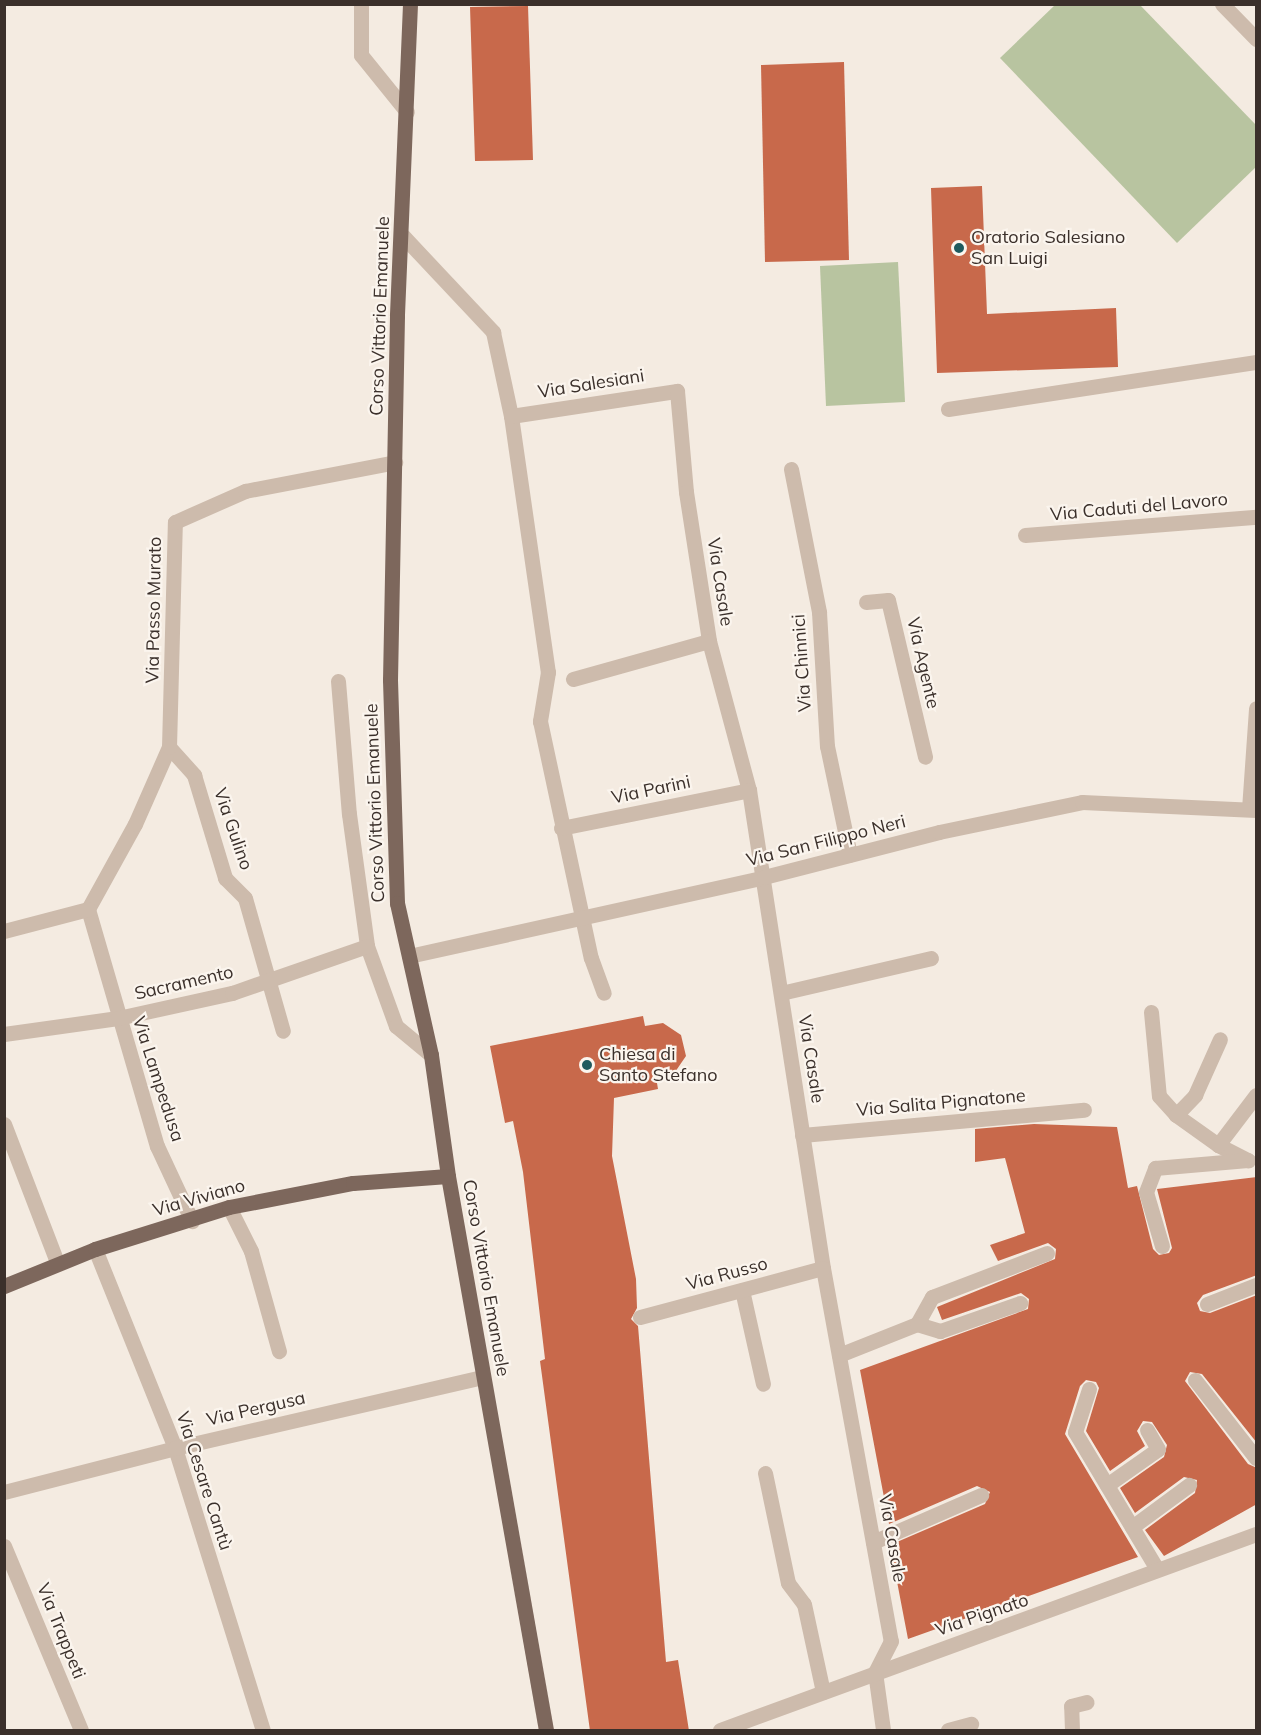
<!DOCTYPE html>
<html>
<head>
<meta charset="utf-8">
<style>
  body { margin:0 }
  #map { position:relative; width:1261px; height:1735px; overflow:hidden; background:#f4ebe1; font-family:Mulish,sans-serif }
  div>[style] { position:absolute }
  .green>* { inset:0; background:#b8c4a0 }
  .building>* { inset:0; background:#c8694b }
  .minor>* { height:15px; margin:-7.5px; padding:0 7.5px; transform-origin:7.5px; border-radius:7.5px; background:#cdbbac }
  .major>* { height:15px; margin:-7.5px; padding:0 7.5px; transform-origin:7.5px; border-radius:7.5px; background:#7d675c }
  .dots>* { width:16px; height:16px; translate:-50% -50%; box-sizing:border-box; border:3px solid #fbf5ee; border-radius:50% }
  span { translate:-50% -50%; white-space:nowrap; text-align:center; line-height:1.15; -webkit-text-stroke:4.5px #fbf5ee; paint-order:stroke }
  .poi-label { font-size:18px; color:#3b302b }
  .left { translate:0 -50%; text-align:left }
  .street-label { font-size:18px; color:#3b302b }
  .frame { position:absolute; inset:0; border:6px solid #3b302b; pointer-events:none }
</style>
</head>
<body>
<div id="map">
  <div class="green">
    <div style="clip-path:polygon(1055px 5px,1140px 5px,1256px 125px,1256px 167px,1177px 243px,1000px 58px)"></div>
    <div style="clip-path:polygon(898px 262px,905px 402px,826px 406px,820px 266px)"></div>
  </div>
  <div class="building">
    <div style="clip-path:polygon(528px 6px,533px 160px,475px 161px,470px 7px)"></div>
    <div style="clip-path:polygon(844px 62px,849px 260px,765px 262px,761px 65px)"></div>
    <div style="clip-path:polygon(982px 186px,987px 314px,1116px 308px,1118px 367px,937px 373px,931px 188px)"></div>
    <div style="clip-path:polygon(643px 1016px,645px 1026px,663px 1023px,681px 1035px,686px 1056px,673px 1075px,656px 1077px,658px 1089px,614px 1098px,612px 1156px,636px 1279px,637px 1308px,631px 1319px,638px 1326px,666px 1662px,678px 1660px,689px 1731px,590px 1731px,540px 1361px,545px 1359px,523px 1172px,513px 1121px,505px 1123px,490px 1046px)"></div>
    <div style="clip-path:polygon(1034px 1124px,1117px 1127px,1128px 1188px,1137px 1186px,1153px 1249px,1159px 1255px,1169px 1253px,1172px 1248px,1157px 1189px,1257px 1177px,1257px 1275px,1203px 1295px,1197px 1303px,1200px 1311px,1210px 1313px,1257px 1295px,1257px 1443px,1202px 1374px,1190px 1372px,1185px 1381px,1248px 1464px,1257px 1468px,1257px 1504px,1164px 1556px,1145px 1530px,1195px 1493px,1197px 1480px,1184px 1477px,1135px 1513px,1120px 1488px,1164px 1457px,1167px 1445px,1152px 1422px,1143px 1421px,1137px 1431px,1145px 1446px,1110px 1471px,1086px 1431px,1099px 1388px,1096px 1382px,1086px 1380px,1080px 1386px,1065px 1434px,1138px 1557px,908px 1639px,890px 1545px,985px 1504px,990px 1492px,977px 1486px,889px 1524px,860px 1370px,1028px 1309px,1029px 1299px,1021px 1293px,942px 1320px,937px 1307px,1055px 1259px,1056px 1249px,1048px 1243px,998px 1261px,990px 1245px,1025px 1233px,1005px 1158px,975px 1162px,975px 1129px)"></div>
  </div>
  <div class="minor">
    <div style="left:361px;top:4px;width:51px;rotate:90deg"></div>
    <div style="left:361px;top:55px;width:73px;rotate:51.1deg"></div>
    <div style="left:1222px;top:4px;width:49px;rotate:45.8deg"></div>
    <div style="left:403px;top:236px;width:132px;rotate:46.8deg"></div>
    <div style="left:493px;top:332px;width:86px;rotate:77.9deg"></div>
    <div style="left:511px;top:416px;width:259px;rotate:81.8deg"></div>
    <div style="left:548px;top:672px;width:50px;rotate:99.3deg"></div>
    <div style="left:540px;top:721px;width:242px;rotate:77.9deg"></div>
    <div style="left:591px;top:958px;width:37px;rotate:70deg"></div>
    <div style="left:948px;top:409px;width:312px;rotate:-8.7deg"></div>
    <div style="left:511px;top:416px;width:168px;rotate:-8.6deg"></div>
    <div style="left:677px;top:391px;width:101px;rotate:84.9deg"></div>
    <div style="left:686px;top:492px;width:151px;rotate:81.2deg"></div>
    <div style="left:709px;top:641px;width:154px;rotate:75deg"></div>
    <div style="left:749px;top:790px;width:484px;rotate:81.2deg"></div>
    <div style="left:823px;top:1268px;width:379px;rotate:79.7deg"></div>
    <div style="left:891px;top:1641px;width:35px;rotate:117deg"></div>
    <div style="left:875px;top:1672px;width:59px;rotate:82.1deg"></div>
    <div style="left:791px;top:469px;width:146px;rotate:78.9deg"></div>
    <div style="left:819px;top:612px;width:134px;rotate:86.6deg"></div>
    <div style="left:827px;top:746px;width:111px;rotate:78.1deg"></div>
    <div style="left:1025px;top:535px;width:232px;rotate:-4.5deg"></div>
    <div style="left:866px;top:602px;width:22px;rotate:-5deg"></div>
    <div style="left:888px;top:600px;width:161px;rotate:76.7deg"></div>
    <div style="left:573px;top:679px;width:141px;rotate:-15.6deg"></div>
    <div style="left:338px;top:681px;width:133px;rotate:85.3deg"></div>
    <div style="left:349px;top:814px;width:133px;rotate:82.2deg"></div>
    <div style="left:367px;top:946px;width:85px;rotate:70.1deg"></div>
    <div style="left:396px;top:1026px;width:45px;rotate:39.6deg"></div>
    <div style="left:169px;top:747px;width:38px;rotate:48deg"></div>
    <div style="left:194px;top:775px;width:108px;rotate:73.2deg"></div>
    <div style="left:225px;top:878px;width:28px;rotate:45deg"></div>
    <div style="left:245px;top:898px;width:138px;rotate:74.1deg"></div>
    <div style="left:1249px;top:809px;width:101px;rotate:-86deg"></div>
    <div style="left:561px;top:828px;width:192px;rotate:-11.4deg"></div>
    <div style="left:88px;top:909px;width:97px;rotate:-61.1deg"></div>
    <div style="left:135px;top:824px;width:84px;rotate:-66.2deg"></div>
    <div style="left:169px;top:747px;width:225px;rotate:-88.5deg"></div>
    <div style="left:175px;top:522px;width:77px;rotate:-23.9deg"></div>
    <div style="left:245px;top:491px;width:153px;rotate:-10.9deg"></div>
    <div style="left:88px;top:909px;width:247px;rotate:73.8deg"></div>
    <div style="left:157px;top:1146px;width:83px;rotate:65deg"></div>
    <div style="left:4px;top:931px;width:87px;rotate:-14.7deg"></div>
    <div style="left:409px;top:956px;width:364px;rotate:-12.5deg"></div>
    <div style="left:764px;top:877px;width:181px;rotate:-14.4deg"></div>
    <div style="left:939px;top:832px;width:146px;rotate:-11.8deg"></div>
    <div style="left:1082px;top:802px;width:174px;rotate:2.6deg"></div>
    <div style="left:781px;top:993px;width:154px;rotate:-13.1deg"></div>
    <div style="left:1151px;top:1012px;width:84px;rotate:84.6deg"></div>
    <div style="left:1159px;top:1096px;width:25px;rotate:48deg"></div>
    <div style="left:1176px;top:1115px;width:52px;rotate:35.5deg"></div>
    <div style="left:1218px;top:1145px;width:34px;rotate:27deg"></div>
    <div style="left:4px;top:1034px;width:115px;rotate:-8deg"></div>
    <div style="left:118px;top:1018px;width:117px;rotate:-12.4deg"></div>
    <div style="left:232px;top:993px;width:143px;rotate:-19.2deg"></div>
    <div style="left:1176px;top:1115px;width:28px;rotate:-46deg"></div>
    <div style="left:1195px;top:1095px;width:61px;rotate:-65.9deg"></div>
    <div style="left:4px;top:1124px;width:148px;rotate:69deg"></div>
    <div style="left:802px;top:1135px;width:283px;rotate:-5.1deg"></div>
    <div style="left:1218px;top:1145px;width:63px;rotate:-52.8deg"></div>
    <div style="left:229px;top:1207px;width:49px;rotate:63.4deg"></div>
    <div style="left:251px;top:1251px;width:104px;rotate:74.4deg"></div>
    <div style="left:1162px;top:1246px;width:56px;rotate:-106.5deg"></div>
    <div style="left:1146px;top:1192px;width:26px;rotate:-69deg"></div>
    <div style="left:1155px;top:1168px;width:93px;rotate:-4.9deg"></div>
    <div style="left:95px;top:1249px;width:214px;rotate:68.1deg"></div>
    <div style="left:175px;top:1448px;width:295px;rotate:72.7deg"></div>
    <div style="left:742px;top:1290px;width:96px;rotate:77.4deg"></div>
    <div style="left:1207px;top:1304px;width:53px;rotate:-21.2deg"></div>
    <div style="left:640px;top:1317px;width:189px;rotate:-15deg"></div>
    <div style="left:917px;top:1324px;width:31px;rotate:-61deg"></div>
    <div style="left:932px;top:1297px;width:123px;rotate:-20.9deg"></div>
    <div style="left:839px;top:1355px;width:84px;rotate:-21.7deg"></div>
    <div style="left:917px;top:1324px;width:24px;rotate:17deg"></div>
    <div style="left:940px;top:1331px;width:85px;rotate:-19.3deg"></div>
    <div style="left:1195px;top:1380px;width:99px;rotate:52deg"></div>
    <div style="left:1089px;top:1389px;width:45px;rotate:108deg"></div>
    <div style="left:1075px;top:1432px;width:160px;rotate:59.1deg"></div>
    <div style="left:765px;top:1473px;width:112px;rotate:78.2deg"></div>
    <div style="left:788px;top:1583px;width:26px;rotate:53deg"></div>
    <div style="left:804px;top:1604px;width:90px;rotate:77.8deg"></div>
    <div style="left:1107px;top:1485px;width:62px;rotate:-35.2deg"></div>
    <div style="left:1158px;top:1449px;width:22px;rotate:-120deg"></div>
    <div style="left:4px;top:1492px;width:177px;rotate:-14.4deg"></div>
    <div style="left:175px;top:1448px;width:316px;rotate:-13deg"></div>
    <div style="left:1132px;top:1527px;width:71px;rotate:-36.4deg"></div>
    <div style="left:873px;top:1542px;width:118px;rotate:-23.5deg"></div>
    <div style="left:4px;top:1546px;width:199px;rotate:67.3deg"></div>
    <div style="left:720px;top:1730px;width:571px;rotate:-20.09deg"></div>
    <div style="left:948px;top:1730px;width:24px;rotate:-15deg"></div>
    <div style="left:1072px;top:1730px;width:24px;rotate:-92deg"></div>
    <div style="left:1071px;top:1706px;width:16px;rotate:-14deg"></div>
  </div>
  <div class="major">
    <div style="left:410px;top:4px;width:312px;rotate:92.4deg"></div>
    <div style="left:397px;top:316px;width:364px;rotate:91.1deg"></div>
    <div style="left:390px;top:680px;width:223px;rotate:88.2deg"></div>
    <div style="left:397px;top:903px;width:156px;rotate:77.4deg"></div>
    <div style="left:431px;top:1055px;width:122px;rotate:82deg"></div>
    <div style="left:448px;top:1176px;width:563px;rotate:79.97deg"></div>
    <div style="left:4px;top:1286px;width:98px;rotate:-22.1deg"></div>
    <div style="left:95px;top:1249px;width:140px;rotate:-17.4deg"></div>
    <div style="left:229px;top:1207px;width:126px;rotate:-11deg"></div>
    <div style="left:353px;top:1183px;width:95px;rotate:-4.2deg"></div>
  </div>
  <div class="dots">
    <div style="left:959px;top:248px;background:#1f5a5e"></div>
    <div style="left:587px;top:1065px;background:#1f5a5e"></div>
  </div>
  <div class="poi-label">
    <span class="left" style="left:971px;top:248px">Oratorio Salesiano<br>San Luigi</span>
    <span class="left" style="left:599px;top:1065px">Chiesa di<br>Santo Stefano</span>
  </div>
  <div class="street-label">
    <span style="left:380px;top:316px;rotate:-88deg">Corso Vittorio Emanuele</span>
    <span style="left:591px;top:384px;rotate:-9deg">Via Salesiani</span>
    <span style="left:1139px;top:507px;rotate:-5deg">Via Caduti del Lavoro</span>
    <span style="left:720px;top:582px;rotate:81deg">Via Casale</span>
    <span style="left:154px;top:610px;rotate:-89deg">Via Passo Murato</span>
    <span style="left:802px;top:663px;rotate:-94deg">Via Chinnici</span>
    <span style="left:923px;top:663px;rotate:77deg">Via Agente</span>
    <span style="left:651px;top:790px;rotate:-12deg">Via Parini</span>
    <span style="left:375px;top:803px;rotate:-92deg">Corso Vittorio Emanuele</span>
    <span style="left:233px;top:829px;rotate:71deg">Via Gulino</span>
    <span style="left:826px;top:841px;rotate:-14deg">Via San Filippo Neri</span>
    <span style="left:184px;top:983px;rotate:-13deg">Sacramento</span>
    <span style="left:811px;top:1059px;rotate:81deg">Via Casale</span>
    <span style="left:158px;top:1079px;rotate:72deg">Via Lampedusa</span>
    <span style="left:941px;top:1103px;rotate:-5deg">Via Salita Pignatone</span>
    <span style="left:199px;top:1198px;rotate:-16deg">Via Viviano</span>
    <span style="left:727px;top:1274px;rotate:-15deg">Via Russo</span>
    <span style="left:486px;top:1278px;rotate:80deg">Corso Vittorio Emanuele</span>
    <span style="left:256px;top:1409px;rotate:-13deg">Via Pergusa</span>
    <span style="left:204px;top:1481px;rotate:72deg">Via Cesare Cantù</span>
    <span style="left:892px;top:1538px;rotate:80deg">Via Casale</span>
    <span style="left:982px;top:1615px;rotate:-19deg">Via Pignato</span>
    <span style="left:61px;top:1631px;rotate:68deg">Via Trappeti</span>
  </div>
  <div class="frame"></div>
</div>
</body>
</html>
